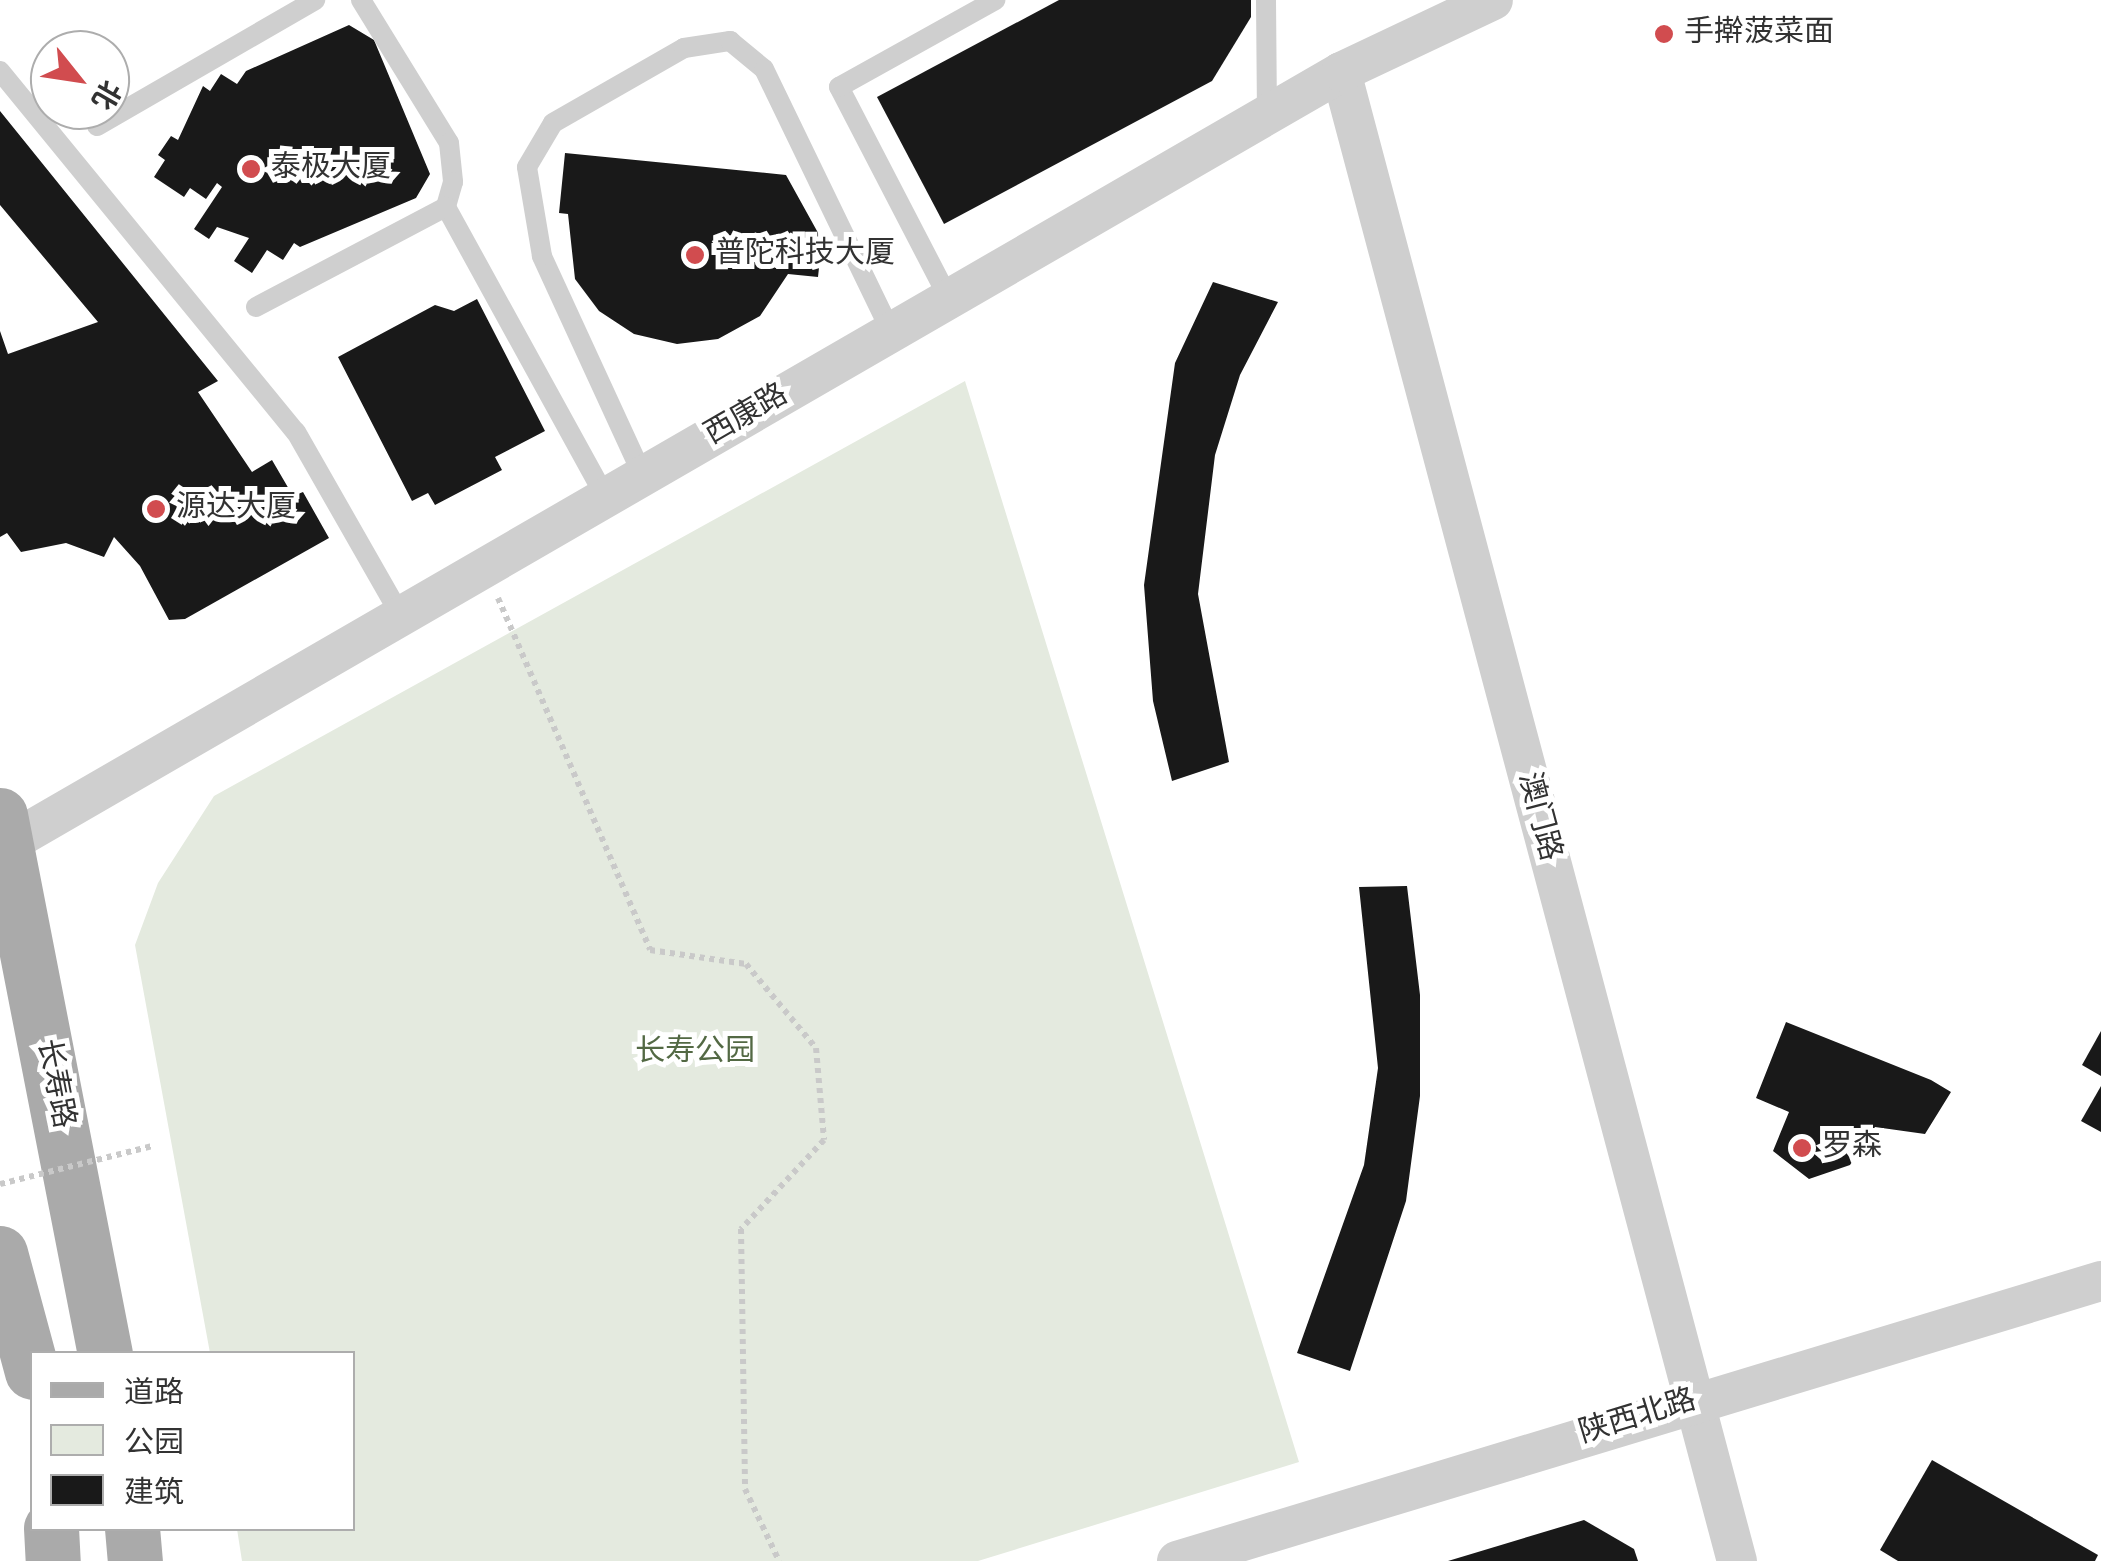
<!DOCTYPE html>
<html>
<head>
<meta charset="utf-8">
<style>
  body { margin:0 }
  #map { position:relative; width:2101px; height:1561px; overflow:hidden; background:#fff; font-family:Overpass,"Noto Sans SC",sans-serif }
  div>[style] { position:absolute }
  .green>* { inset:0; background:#e4eadf }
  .building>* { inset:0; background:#191919 }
  .path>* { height:6px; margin-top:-3px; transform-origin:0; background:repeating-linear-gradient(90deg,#c9c9c9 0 5px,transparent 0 10px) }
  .lane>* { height:20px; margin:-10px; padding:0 10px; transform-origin:10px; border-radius:10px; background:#cfcfcf }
  .street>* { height:40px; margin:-20px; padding:0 20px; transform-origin:20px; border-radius:20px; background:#cfcfcf }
  .primary>* { height:55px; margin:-27.5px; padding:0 27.5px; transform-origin:27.5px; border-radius:27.5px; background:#aaa }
  .path-bridge>* { height:6px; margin-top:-3px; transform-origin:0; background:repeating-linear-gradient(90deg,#c9c9c9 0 5px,transparent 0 10px) }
  .dots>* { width:28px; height:28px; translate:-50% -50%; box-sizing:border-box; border:5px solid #fff; border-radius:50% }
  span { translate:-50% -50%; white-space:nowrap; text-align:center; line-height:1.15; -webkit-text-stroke:10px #fff; paint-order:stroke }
  .poi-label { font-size:30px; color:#323232 }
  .left { translate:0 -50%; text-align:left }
  .street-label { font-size:30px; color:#323232 }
  .park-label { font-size:30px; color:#536944 }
  .legend { position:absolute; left:30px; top:1351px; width:325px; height:180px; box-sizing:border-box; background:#fff; border:2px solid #adadad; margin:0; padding:12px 18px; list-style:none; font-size:30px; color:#323232 }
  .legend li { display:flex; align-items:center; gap:20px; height:50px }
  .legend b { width:50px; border:2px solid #adadad }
  .north { position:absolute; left:30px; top:30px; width:100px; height:100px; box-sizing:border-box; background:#fff; border:2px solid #adadad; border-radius:50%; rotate:120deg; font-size:28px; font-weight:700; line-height:40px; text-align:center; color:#323232 }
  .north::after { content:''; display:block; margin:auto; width:35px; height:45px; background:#d14c4f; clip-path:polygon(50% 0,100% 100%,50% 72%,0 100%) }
</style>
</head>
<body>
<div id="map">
  <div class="green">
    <div style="clip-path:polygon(965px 381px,1299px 1462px,978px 1561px,242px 1561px,237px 1529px,352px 1528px,352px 1354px,210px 1353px,135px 945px,158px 883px,214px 796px)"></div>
  </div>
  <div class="building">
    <div style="clip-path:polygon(1059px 0,1251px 0,1251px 17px,1212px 81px,944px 224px,877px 97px)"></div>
    <div style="clip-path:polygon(349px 25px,374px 40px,430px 174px,416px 198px,300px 247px,294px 243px,283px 260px,267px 250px,252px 273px,234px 261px,249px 238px,217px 227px,209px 239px,194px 229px,222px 187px,217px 183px,206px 199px,190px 188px,184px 197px,154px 177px,165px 160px,158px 155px,171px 136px,178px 140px,203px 86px,210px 91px,221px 74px,237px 84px,246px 71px)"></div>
    <div style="clip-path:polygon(0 111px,218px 381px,198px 392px,252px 472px,272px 460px,293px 496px,303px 492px,329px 538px,185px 619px,169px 620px,140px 566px,114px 537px,104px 557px,66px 543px,21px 552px,7px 533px,0 537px,0 331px,8px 354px,98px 322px,0 205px)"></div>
    <div style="clip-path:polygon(565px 153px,786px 175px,822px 240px,818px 277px,788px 274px,760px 316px,718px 339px,677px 344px,634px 334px,599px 311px,575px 279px,568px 214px,559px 213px)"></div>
    <div style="clip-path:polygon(1213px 282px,1278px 302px,1240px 375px,1215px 455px,1198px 594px,1229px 762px,1172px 781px,1153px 701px,1144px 585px,1175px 363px)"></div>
    <div style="clip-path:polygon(477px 299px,545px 431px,495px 457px,502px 470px,435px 505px,428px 493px,412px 501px,338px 357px,435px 305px,454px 311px)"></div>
    <div style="clip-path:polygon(1407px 886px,1420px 995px,1420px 1096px,1406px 1201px,1350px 1371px,1297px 1353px,1364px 1165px,1378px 1068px,1359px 887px)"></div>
    <div style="clip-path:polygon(1786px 1022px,1931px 1080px,1951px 1092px,1925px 1134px,1875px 1127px,1850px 1165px,1809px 1179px,1773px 1151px,1789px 1112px,1756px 1098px)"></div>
    <div style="clip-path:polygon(2101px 1031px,2101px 1076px,2082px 1065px)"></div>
    <div style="clip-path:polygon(2101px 1086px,2101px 1132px,2081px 1121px)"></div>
    <div style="clip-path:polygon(1932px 1460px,2098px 1555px,2095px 1561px,1898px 1561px,1880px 1550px)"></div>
    <div style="clip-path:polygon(1584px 1520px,1634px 1549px,1638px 1561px,1448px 1561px)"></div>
  </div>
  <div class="path">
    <div style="left:498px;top:598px;width:383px;rotate:66.6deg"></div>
    <div style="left:650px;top:950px;width:97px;rotate:8.3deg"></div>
    <div style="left:746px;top:964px;width:109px;rotate:50.2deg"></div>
    <div style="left:816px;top:1048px;width:92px;rotate:85deg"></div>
    <div style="left:824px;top:1140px;width:122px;rotate:133deg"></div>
    <div style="left:741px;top:1229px;width:260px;rotate:89.1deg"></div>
    <div style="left:745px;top:1489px;width:80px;rotate:64.7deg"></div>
  </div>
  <div class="lane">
    <div style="left:361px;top:0;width:168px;rotate:58.4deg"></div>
    <div style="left:449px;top:143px;width:39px;rotate:84deg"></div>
    <div style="left:453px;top:182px;width:26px;rotate:106deg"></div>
    <div style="left:446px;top:207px;width:332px;rotate:61.2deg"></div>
    <div style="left:1266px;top:0;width:116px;rotate:89.5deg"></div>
    <div style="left:0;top:71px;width:467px;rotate:50.7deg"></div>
    <div style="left:296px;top:432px;width:212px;rotate:60.3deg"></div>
    <div style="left:97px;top:126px;width:252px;rotate:-30deg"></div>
    <div style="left:949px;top:299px;width:239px;rotate:-117.4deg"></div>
    <div style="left:839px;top:87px;width:179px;rotate:-29.1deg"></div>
    <div style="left:256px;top:307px;width:215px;rotate:-27.8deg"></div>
    <div style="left:643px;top:476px;width:242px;rotate:-114.7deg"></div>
    <div style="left:542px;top:256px;width:90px;rotate:-99.6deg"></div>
    <div style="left:527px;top:167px;width:51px;rotate:-59.4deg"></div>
    <div style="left:553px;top:123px;width:151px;rotate:-29.8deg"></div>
    <div style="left:684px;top:48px;width:47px;rotate:-8.7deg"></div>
    <div style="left:730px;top:41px;width:44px;rotate:39.5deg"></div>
    <div style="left:764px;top:69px;width:292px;rotate:64.2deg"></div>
  </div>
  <div class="street">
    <div style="left:1341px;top:72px;width:1541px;rotate:75.11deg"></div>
    <div style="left:9px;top:843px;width:1539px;rotate:-30.06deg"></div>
    <div style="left:1341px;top:72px;width:168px;rotate:-25.3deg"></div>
    <div style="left:1177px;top:1561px;width:965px;rotate:-16.86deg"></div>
  </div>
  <div class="primary">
    <div style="left:0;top:815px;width:549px;rotate:78.98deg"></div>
    <div style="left:0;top:1253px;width:123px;rotate:74.9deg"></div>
    <div style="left:51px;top:1528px;width:33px;rotate:87deg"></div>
    <div style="left:132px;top:1528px;width:33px;rotate:85deg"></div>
  </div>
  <div class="path-bridge">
    <div style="left:0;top:1184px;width:157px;rotate:-14deg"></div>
  </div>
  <div class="dots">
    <div style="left:1664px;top:34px;background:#d14c4f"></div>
    <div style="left:251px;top:169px;background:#d14c4f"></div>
    <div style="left:695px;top:255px;background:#d14c4f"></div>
    <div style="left:156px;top:509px;background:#d14c4f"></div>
    <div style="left:1802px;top:1148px;background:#d14c4f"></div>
  </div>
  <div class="poi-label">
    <span class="left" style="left:1684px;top:34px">手擀菠菜面</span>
    <span class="left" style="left:271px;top:169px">泰极大厦</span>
    <span class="left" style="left:715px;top:255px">普陀科技大厦</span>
    <span class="left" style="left:176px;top:509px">源达大厦</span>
    <span class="left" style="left:1822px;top:1148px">罗森</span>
  </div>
  <div class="street-label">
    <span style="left:747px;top:416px;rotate:-30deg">西康路</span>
    <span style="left:1538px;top:817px;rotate:75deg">澳门路</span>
    <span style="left:54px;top:1084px;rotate:79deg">长寿路</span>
    <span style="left:1638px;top:1418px;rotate:-17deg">陕西北路</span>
  </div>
  <div class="park-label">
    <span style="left:695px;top:1053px">长寿公园</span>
  </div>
  <ul class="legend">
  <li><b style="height:12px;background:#aaa"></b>道路</li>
  <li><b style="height:28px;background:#e4eadf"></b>公园</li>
  <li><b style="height:28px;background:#191919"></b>建筑</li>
  </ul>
  <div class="north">北</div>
</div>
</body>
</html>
